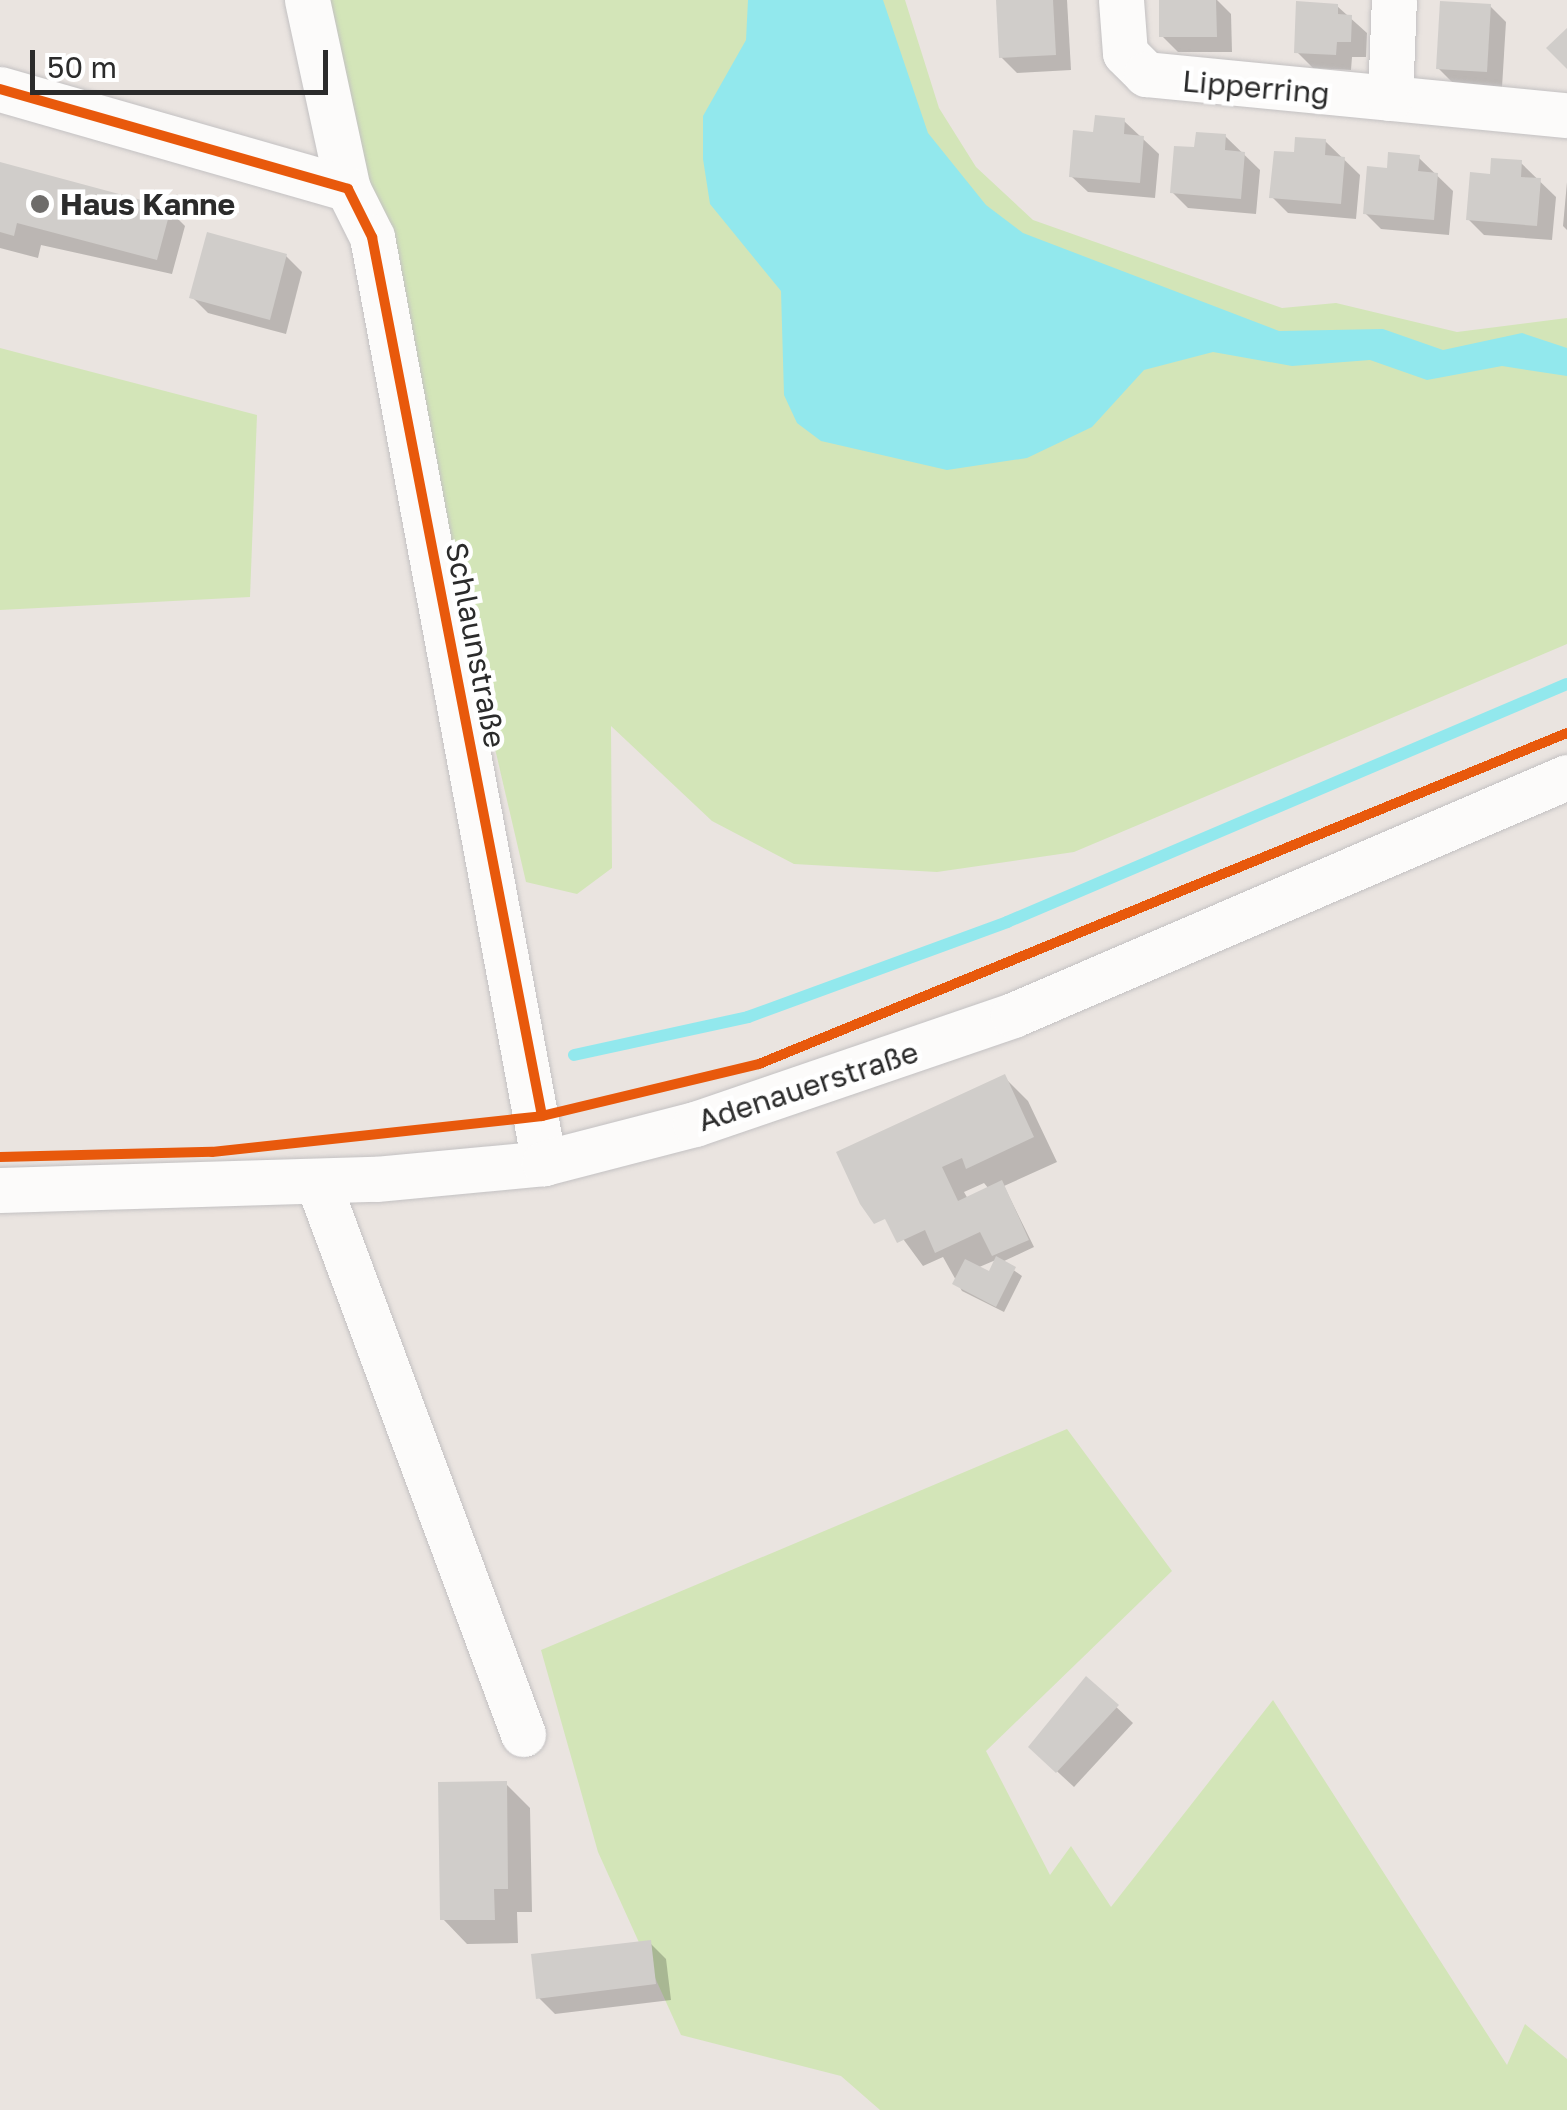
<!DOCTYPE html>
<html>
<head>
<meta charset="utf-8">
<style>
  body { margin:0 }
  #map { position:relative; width:1567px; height:2110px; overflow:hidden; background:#eae4e0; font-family:"Golos Text",sans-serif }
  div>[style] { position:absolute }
  .green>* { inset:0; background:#d3e5b8 }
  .water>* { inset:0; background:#92e8ed }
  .shadow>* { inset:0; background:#0003 }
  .stream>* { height:12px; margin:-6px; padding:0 6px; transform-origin:6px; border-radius:6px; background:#92e8ed }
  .building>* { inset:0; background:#d0cdca }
  .roads { filter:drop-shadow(0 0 2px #c3c1c2) drop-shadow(0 0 2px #c3c1c2) }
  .minor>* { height:45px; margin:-22.5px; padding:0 22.5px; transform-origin:22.5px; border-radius:22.5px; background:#fcfbfa }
  .cycleway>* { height:10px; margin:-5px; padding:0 5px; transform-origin:5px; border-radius:5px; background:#e8590c }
  .dots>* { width:28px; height:28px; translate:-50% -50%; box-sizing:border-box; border:5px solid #fff; border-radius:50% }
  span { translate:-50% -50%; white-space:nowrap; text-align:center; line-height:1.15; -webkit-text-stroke:9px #fff; paint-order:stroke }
  .street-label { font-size:30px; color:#2b2b2b }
  .poi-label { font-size:30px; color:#2b2b2b; font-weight:700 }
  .left { translate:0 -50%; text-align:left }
  .scale { position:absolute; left:30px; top:50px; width:298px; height:45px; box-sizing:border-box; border:5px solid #2b2b2b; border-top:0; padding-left:12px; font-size:30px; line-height:35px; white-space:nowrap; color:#2b2b2b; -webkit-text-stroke:8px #fff; paint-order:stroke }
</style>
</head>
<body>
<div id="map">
  <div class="green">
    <div style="clip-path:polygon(321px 0,905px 0,939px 108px,976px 167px,1033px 220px,1282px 308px,1336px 303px,1457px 332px,1567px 318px,1567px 644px,1074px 852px,937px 872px,794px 864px,712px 821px,611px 726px,612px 868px,577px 894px,526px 882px)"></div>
    <div style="clip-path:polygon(0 348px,257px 415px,250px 597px,0 610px)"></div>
    <div style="clip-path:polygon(1067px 1429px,1172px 1571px,986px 1751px,1050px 1875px,1071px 1846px,1111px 1907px,1273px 1700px,1507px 2065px,1525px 2024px,1567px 2059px,1567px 2110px,880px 2110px,841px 2076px,681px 2035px,598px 1852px,541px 1650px)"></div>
  </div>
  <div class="water">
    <div style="clip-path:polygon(748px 0,883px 0,928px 133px,986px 205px,1023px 233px,1279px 331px,1383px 329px,1443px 350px,1522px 333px,1567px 348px,1567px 376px,1502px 366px,1427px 380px,1370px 360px,1292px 366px,1213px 352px,1144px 370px,1092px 427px,1027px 458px,947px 470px,821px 441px,797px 423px,784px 395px,781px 291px,710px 204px,703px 159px,703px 116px,746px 40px)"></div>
  </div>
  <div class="shadow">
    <div style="clip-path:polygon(998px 0,1067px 0,1071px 70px,1017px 73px,1001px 57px)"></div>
    <div style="clip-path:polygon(1161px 0,1217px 0,1231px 14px,1232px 52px,1178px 52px,1162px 36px)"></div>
    <div style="clip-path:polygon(1337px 6px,1367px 33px,1366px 57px,1352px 57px,1351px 70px,1313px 68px,1297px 52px)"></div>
    <div style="clip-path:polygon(1490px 6px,1506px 22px,1502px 87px,1454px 84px,1438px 68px)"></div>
    <div style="clip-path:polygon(1124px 121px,1159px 154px,1155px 198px,1088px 192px,1071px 176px,1095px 134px)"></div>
    <div style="clip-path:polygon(1225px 136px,1260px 170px,1256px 214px,1188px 208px,1172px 192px,1196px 150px)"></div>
    <div style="clip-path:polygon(1325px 141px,1360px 175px,1356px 219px,1288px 213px,1272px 197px,1296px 155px)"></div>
    <div style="clip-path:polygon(1418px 157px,1453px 191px,1449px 235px,1381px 229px,1365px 213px,1389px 171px)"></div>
    <div style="clip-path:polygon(1521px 163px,1556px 197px,1552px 240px,1484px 235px,1468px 219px,1492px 176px)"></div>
    <div style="clip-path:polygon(0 165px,169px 210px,185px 226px,172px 274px,41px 245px,38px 258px,0 248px)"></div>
    <div style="clip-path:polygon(1567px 182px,1567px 230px,1563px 226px)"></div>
    <div style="clip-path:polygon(286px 256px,302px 272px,286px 334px,208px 313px,192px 297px)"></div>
    <div style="clip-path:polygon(evenodd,1004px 1077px,1028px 1101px,1057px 1162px,1004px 1186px,1034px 1247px,1002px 1262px,1022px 1276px,1004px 1312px,962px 1291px,943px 1257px,923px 1266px,840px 1153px,1004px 1077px,984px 1183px,989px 1189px,968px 1199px,964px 1192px,984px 1183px,1004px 1077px,998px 1259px,990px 1275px,977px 1268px,998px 1259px)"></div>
    <div style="clip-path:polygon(1087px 1679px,1133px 1723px,1074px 1787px,1048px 1763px)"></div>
    <div style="clip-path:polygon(506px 1784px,530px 1808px,532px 1912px,517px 1912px,518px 1943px,467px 1944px,443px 1919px)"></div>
    <div style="clip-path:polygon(650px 1943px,666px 1959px,671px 2000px,555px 2014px,539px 1998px)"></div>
  </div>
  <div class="stream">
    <div style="left:574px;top:1055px;width:178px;rotate:-12.3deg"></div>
    <div style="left:748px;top:1017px;width:276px;rotate:-20.1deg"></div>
    <div style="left:1007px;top:922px;width:608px;rotate:-23.03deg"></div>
  </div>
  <div class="building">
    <div style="clip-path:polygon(996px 0,1053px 0,1056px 55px,999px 58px)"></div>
    <div style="clip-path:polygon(1159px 0,1216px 0,1217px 37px,1159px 37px)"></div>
    <div style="clip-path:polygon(1296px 1px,1338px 4px,1338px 14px,1352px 15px,1351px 42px,1337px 42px,1336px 55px,1294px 53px)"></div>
    <div style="clip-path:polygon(1440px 1px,1491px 4px,1487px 72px,1436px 69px)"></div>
    <div style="clip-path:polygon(1567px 28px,1567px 69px,1546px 48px)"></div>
    <div style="clip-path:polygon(1095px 115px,1125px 118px,1124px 134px,1144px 136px,1140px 183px,1069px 177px,1073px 130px,1093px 132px)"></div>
    <div style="clip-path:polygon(1196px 132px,1226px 134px,1225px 150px,1245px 152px,1241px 199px,1170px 193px,1174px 146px,1194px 147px)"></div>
    <div style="clip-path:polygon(1295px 137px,1326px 139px,1325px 155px,1345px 157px,1341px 204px,1269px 198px,1274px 151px,1294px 152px)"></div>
    <div style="clip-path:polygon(1388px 152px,1420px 155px,1418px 171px,1438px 173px,1434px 220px,1363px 214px,1367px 166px,1387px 168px)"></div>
    <div style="clip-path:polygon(1491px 158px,1522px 160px,1521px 177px,1541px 178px,1537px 226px,1466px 220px,1470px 172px,1490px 174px)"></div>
    <div style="clip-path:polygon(0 162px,171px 208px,157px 260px,17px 223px,14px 236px,0 232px)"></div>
    <div style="clip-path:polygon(207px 232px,287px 254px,270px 320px,189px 298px)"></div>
    <div style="clip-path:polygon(1005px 1074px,1034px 1137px,966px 1169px,962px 1158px,942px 1167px,958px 1201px,1002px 1180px,1029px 1240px,992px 1256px,980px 1232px,935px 1253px,925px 1230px,897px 1243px,885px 1219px,874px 1224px,860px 1204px,836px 1152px)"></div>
    <div style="clip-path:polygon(996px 1256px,1016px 1267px,996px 1307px,952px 1284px,965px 1259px,989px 1271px)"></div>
    <div style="clip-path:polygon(1086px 1676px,1119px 1705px,1056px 1773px,1028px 1747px)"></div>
    <div style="clip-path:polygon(507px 1781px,508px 1889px,494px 1889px,495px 1920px,440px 1920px,438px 1782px)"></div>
    <div style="clip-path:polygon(651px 1940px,656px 1984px,536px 1999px,531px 1954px)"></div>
  </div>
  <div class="roads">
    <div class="minor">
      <div style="left:307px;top:0;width:193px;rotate:77.8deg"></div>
      <div style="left:348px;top:189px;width:54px;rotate:63.4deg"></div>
      <div style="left:372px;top:237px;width:942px;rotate:79.48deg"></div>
      <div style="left:1121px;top:0;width:53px;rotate:85.7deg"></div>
      <div style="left:1125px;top:53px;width:30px;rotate:45deg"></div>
      <div style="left:1146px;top:74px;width:423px;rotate:5.6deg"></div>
      <div style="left:0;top:89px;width:362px;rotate:16deg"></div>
      <div style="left:1390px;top:98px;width:98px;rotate:-87.7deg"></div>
      <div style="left:318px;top:1183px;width:588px;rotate:69.59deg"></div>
      <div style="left:0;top:1190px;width:376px;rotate:-1.7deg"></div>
      <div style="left:376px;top:1179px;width:169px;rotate:-5.4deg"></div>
      <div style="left:544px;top:1163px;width:156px;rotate:-14.5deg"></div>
      <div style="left:695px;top:1124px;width:336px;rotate:-18.9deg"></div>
      <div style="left:1013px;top:1015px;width:603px;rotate:-23.25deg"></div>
    </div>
  </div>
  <div class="cycleway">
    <div style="left:0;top:89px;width:362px;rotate:16deg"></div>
    <div style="left:348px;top:189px;width:54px;rotate:63.4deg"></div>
    <div style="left:372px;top:237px;width:895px;rotate:79.05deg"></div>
    <div style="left:0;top:1157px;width:212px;rotate:-1.4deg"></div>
    <div style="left:212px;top:1152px;width:332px;rotate:-6.2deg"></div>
    <div style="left:542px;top:1116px;width:223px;rotate:-13.5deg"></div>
    <div style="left:759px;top:1064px;width:873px;rotate:-22.28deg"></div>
  </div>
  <div class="dots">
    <div style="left:40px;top:204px;background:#6e6c6a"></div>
  </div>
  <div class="street-label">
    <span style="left:1256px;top:87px;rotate:5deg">Lipperring</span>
    <span style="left:476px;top:645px;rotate:79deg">Schlaunstraße</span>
    <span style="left:808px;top:1086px;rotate:-18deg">Adenauerstraße</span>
  </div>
  <div class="poi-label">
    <span class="left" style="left:60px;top:204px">Haus Kanne</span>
  </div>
  <div class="scale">50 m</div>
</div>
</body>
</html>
